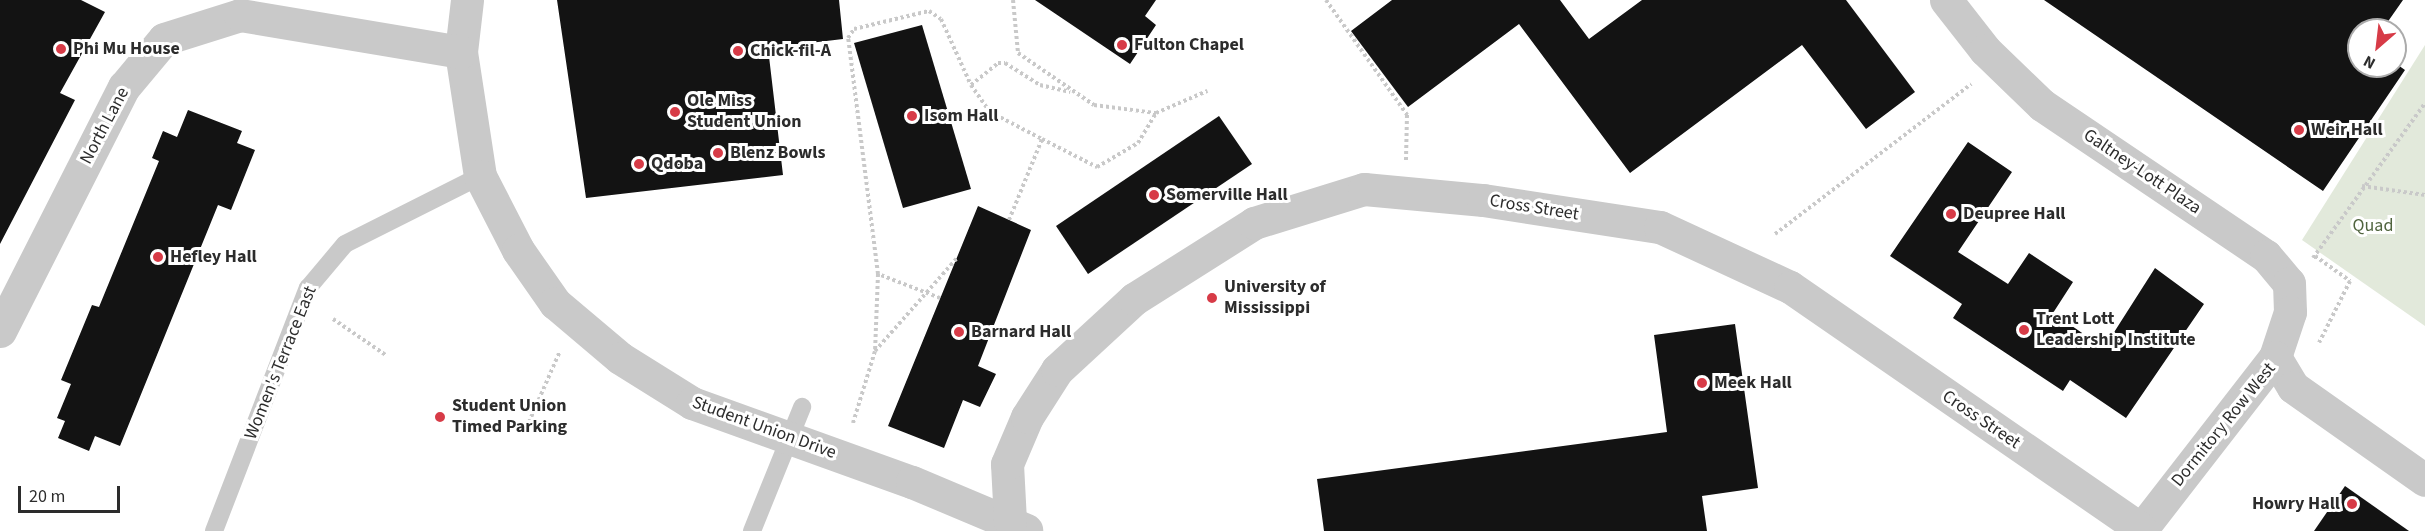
<!DOCTYPE html>
<html>
<head>
<meta charset="utf-8">
<style>
  body { margin:0 }
  #map { position:relative; width:2425px; height:531px; overflow:hidden; background:#fff; font-family:"Source Sans 3",sans-serif }
  div>[style] { position:absolute }
  .green>* { inset:0; background:#e2e9db }
  .building>* { inset:0; background:#131313 }
  .path>* { height:4px; margin-top:-2px; transform-origin:0; background:repeating-linear-gradient(90deg,#c9c9c9 0 3px,transparent 0 6px) }
  .lane>* { height:18px; margin:-9px; padding:0 9px; transform-origin:9px; border-radius:9px; background:#c9c9c9 }
  .street>* { height:33px; margin:-16.5px; padding:0 16.5px; transform-origin:16.5px; border-radius:16.5px; background:#c9c9c9 }
  .dots>* { width:16px; height:16px; translate:-50% -50%; box-sizing:border-box; border:3px solid #fff; border-radius:50% }
  span { translate:-50% -50%; white-space:nowrap; text-align:center; line-height:1.15; -webkit-text-stroke:6px #fff; paint-order:stroke }
  .poi-label { font-size:18px; color:#2c2c2c; font-weight:700 }
  .left { translate:0 -50%; text-align:left }
  .right { translate:-100% -50%; text-align:right }
  .street-label { font-size:18px; color:#2c2c2c }
  .park-label { font-size:18px; color:#50643e }
  .north { position:absolute; left:2347px; top:18px; width:60px; height:60px; box-sizing:border-box; background:#fff; border:2px solid #ababab; border-radius:50%; rotate:208deg; font-size:16px; font-weight:700; line-height:24px; text-align:center; color:#2c2c2c }
  .north::after { content:''; display:block; margin:auto; width:21px; height:27px; background:#d73b47; clip-path:polygon(50% 0,100% 100%,50% 72%,0 100%) }
  .scale { position:absolute; left:18px; top:486px; width:102px; height:27px; box-sizing:border-box; border:3px solid #2c2c2c; border-top:0; padding-left:8px; font-size:18px; line-height:21px; white-space:nowrap; color:#2c2c2c; -webkit-text-stroke:4px #fff; paint-order:stroke }
</style>
</head>
<body>
<div id="map">
  <div class="green">
    <div style="clip-path:polygon(2425px 45px,2425px 326px,2302px 240px)"></div>
  </div>
  <div class="building">
    <div style="clip-path:polygon(0 0,81px 0,105px 12px,60px 93px,75px 100px,0 244px)"></div>
    <div style="clip-path:polygon(557px 0,839px 0,843px 39px,768px 48px,783px 175px,586px 198px)"></div>
    <div style="clip-path:polygon(1035px 0,1156px 0,1145px 16px,1156px 25px,1130px 64px)"></div>
    <div style="clip-path:polygon(1392px 0,1560px 0,1589px 39px,1642px 0,1846px 0,1915px 92px,1866px 129px,1802px 45px,1630px 173px,1519px 24px,1408px 107px,1351px 31px)"></div>
    <div style="clip-path:polygon(2044px 0,2403px 0,2382px 30px,2359px 30px,2359px 66px,2395px 63px,2405px 70px,2323px 191px)"></div>
    <div style="clip-path:polygon(922px 25px,971px 189px,903px 208px,854px 43px)"></div>
    <div style="clip-path:polygon(188px 110px,242px 131px,237px 143px,255px 150px,231px 210px,218px 205px,120px 446px,95px 436px,89px 451px,58px 438px,65px 421px,57px 418px,71px 384px,61px 380px,92px 305px,99px 307px,159px 161px,152px 158px,163px 131px,177px 137px)"></div>
    <div style="clip-path:polygon(1219px 116px,1252px 164px,1088px 274px,1056px 226px)"></div>
    <div style="clip-path:polygon(1968px 142px,2012px 172px,1958px 252px,2008px 284px,2029px 253px,2073px 282px,2053px 313px,2104px 348px,2155px 268px,2204px 304px,2126px 418px,2070px 380px,2063px 391px,1953px 318px,1962px 304px,1890px 256px)"></div>
    <div style="clip-path:polygon(978px 206px,1031px 230px,978px 366px,996px 374px,980px 407px,963px 400px,944px 448px,888px 426px)"></div>
    <div style="clip-path:polygon(1735px 324px,1758px 488px,1702px 496px,1707px 531px,1324px 531px,1317px 479px,1667px 432px,1654px 335px)"></div>
    <div style="clip-path:polygon(2345px 486px,2409px 531px,2314px 531px)"></div>
  </div>
  <div class="path">
    <div style="left:1013px;top:0;width:53px;rotate:84.6deg"></div>
    <div style="left:1018px;top:53px;width:92px;rotate:34.4deg"></div>
    <div style="left:1094px;top:105px;width:63px;rotate:7.4deg"></div>
    <div style="left:1326px;top:0;width:141px;rotate:54.8deg"></div>
    <div style="left:1407px;top:115px;width:45px;rotate:91.3deg"></div>
    <div style="left:971px;top:85px;width:35px;rotate:-39deg"></div>
    <div style="left:998px;top:63px;width:7px"></div>
    <div style="left:1005px;top:63px;width:41px;rotate:32.2deg"></div>
    <div style="left:1040px;top:85px;width:31px;rotate:13deg"></div>
    <div style="left:2362px;top:186px;width:64px;rotate:8.1deg"></div>
    <div style="left:1009px;top:220px;width:87px;rotate:-67.8deg"></div>
    <div style="left:1042px;top:139px;width:62px;rotate:27deg"></div>
    <div style="left:1097px;top:167px;width:48px;rotate:-30.3deg"></div>
    <div style="left:1138px;top:143px;width:35px;rotate:-59deg"></div>
    <div style="left:1156px;top:113px;width:56px;rotate:-23.3deg"></div>
    <div style="left:1775px;top:234px;width:247px;rotate:-37.4deg"></div>
    <div style="left:2315px;top:256px;width:43px;rotate:35.5deg"></div>
    <div style="left:2350px;top:281px;width:69px;rotate:116.6deg"></div>
    <div style="left:2313px;top:258px;width:191px;rotate:-54.1deg"></div>
    <div style="left:878px;top:274px;width:77px;rotate:92.2deg"></div>
    <div style="left:875px;top:351px;width:124px;rotate:-48.6deg"></div>
    <div style="left:940px;top:298px;width:66px;rotate:-158.8deg"></div>
    <div style="left:878px;top:274px;width:238px;rotate:-97.2deg"></div>
    <div style="left:848px;top:38px;width:11px;rotate:-56deg"></div>
    <div style="left:854px;top:29px;width:77px;rotate:-13.5deg"></div>
    <div style="left:929px;top:11px;width:14px;rotate:34deg"></div>
    <div style="left:941px;top:19px;width:72px;rotate:65.6deg"></div>
    <div style="left:971px;top:85px;width:33px;rotate:55deg"></div>
    <div style="left:990px;top:112px;width:59px;rotate:27.4deg"></div>
    <div style="left:333px;top:319px;width:65px;rotate:34.4deg"></div>
    <div style="left:529px;top:422px;width:77px;rotate:-66.4deg"></div>
    <div style="left:853px;top:423px;width:75px;rotate:-73deg"></div>
  </div>
  <div class="lane">
    <div style="left:214px;top:531px;width:261px;rotate:-68.9deg"></div>
    <div style="left:308px;top:288px;width:57px;rotate:-49.9deg"></div>
    <div style="left:345px;top:244px;width:151px;rotate:-26.7deg"></div>
    <div style="left:752px;top:531px;width:134px;rotate:-68deg"></div>
  </div>
  <div class="street">
    <div style="left:467px;top:0;width:52px;rotate:96.6deg"></div>
    <div style="left:461px;top:52px;width:125px;rotate:81.3deg"></div>
    <div style="left:480px;top:176px;width:83px;rotate:62.8deg"></div>
    <div style="left:518px;top:250px;width:65px;rotate:55.1deg"></div>
    <div style="left:555px;top:303px;width:85px;rotate:40.2deg"></div>
    <div style="left:620px;top:358px;width:85px;rotate:32deg"></div>
    <div style="left:692px;top:403px;width:234px;rotate:19.8deg"></div>
    <div style="left:912px;top:482px;width:124px;rotate:22.8deg"></div>
    <div style="left:1946px;top:0;width:63px;rotate:52deg"></div>
    <div style="left:1985px;top:50px;width:79px;rotate:44deg"></div>
    <div style="left:2042px;top:105px;width:270px;rotate:34deg"></div>
    <div style="left:2266px;top:256px;width:35px;rotate:50deg"></div>
    <div style="left:2289px;top:283px;width:29px;rotate:88deg"></div>
    <div style="left:2290px;top:312px;width:47px;rotate:108.4deg"></div>
    <div style="left:2275px;top:357px;width:220px;rotate:127.8deg"></div>
    <div style="left:0;top:331px;width:274px;rotate:-63.1deg"></div>
    <div style="left:124px;top:87px;width:62px;rotate:-50.2deg"></div>
    <div style="left:164px;top:39px;width:80px;rotate:-17.5deg"></div>
    <div style="left:240px;top:15px;width:224px;rotate:9.5deg"></div>
    <div style="left:2275px;top:357px;width:35px;rotate:59deg"></div>
    <div style="left:2293px;top:387px;width:161px;rotate:35.2deg"></div>
    <div style="left:1010px;top:521px;width:57px;rotate:-93deg"></div>
    <div style="left:1007px;top:464px;width:51px;rotate:-66.9deg"></div>
    <div style="left:1027px;top:417px;width:56px;rotate:-57.4deg"></div>
    <div style="left:1057px;top:370px;width:105px;rotate:-42.7deg"></div>
    <div style="left:1134px;top:299px;width:142px;rotate:-32.3deg"></div>
    <div style="left:1254px;top:223px;width:115px;rotate:-17.2deg"></div>
    <div style="left:1364px;top:189px;width:120px;rotate:5.3deg"></div>
    <div style="left:1483px;top:200px;width:179px;rotate:8.7deg"></div>
    <div style="left:1660px;top:227px;width:143px;rotate:24.8deg"></div>
    <div style="left:1790px;top:287px;width:426px;rotate:34.6deg"></div>
  </div>
  <div class="dots">
    <div style="left:1122px;top:45px;background:#d73b47"></div>
    <div style="left:61px;top:49px;background:#d73b47"></div>
    <div style="left:738px;top:51px;background:#d73b47"></div>
    <div style="left:675px;top:112px;background:#d73b47"></div>
    <div style="left:912px;top:116px;background:#d73b47"></div>
    <div style="left:2299px;top:130px;background:#d73b47"></div>
    <div style="left:718px;top:153px;background:#d73b47"></div>
    <div style="left:639px;top:164px;background:#d73b47"></div>
    <div style="left:1154px;top:195px;background:#d73b47"></div>
    <div style="left:1951px;top:214px;background:#d73b47"></div>
    <div style="left:158px;top:257px;background:#d73b47"></div>
    <div style="left:1212px;top:298px;background:#d73b47"></div>
    <div style="left:2024px;top:330px;background:#d73b47"></div>
    <div style="left:959px;top:332px;background:#d73b47"></div>
    <div style="left:1702px;top:383px;background:#d73b47"></div>
    <div style="left:440px;top:417px;background:#d73b47"></div>
    <div style="left:2352px;top:504px;background:#d73b47"></div>
  </div>
  <div class="poi-label">
    <span class="left" style="left:1134px;top:45px">Fulton Chapel</span>
    <span class="left" style="left:73px;top:49px">Phi Mu House</span>
    <span class="left" style="left:750px;top:51px">Chick-fil-A</span>
    <span class="left" style="left:687px;top:112px">Ole Miss<br>Student Union</span>
    <span class="left" style="left:924px;top:116px">Isom Hall</span>
    <span class="left" style="left:2311px;top:130px">Weir Hall</span>
    <span class="left" style="left:730px;top:153px">Blenz Bowls</span>
    <span class="left" style="left:651px;top:164px">Qdoba</span>
    <span class="left" style="left:1166px;top:195px">Somerville Hall</span>
    <span class="left" style="left:1963px;top:214px">Deupree Hall</span>
    <span class="left" style="left:170px;top:257px">Hefley Hall</span>
    <span class="left" style="left:1224px;top:298px">University of<br>Mississippi</span>
    <span class="left" style="left:2036px;top:330px">Trent Lott<br>Leadership Institute</span>
    <span class="left" style="left:971px;top:332px">Barnard Hall</span>
    <span class="left" style="left:1714px;top:383px">Meek Hall</span>
    <span class="left" style="left:452px;top:417px">Student Union<br>Timed Parking</span>
    <span class="right" style="left:2340px;top:504px">Howry Hall</span>
  </div>
  <div class="street-label">
    <span style="left:105px;top:126px;rotate:-62deg">North Lane</span>
    <span style="left:2142px;top:172px;rotate:34deg">Galtney-Lott Plaza</span>
    <span style="left:1534px;top:208px;rotate:9deg">Cross Street</span>
    <span style="left:281px;top:363px;rotate:-68deg">Women's Terrace East</span>
    <span style="left:1981px;top:420px;rotate:34deg">Cross Street</span>
    <span style="left:2224px;top:425px;rotate:-51deg">Dormitory Row West</span>
    <span style="left:764px;top:428px;rotate:20deg">Student Union Drive</span>
  </div>
  <div class="park-label">
    <span style="left:2373px;top:226px">Quad</span>
  </div>
  <div class="north">N</div>
  <div class="scale">20 m</div>
</div>
</body>
</html>
